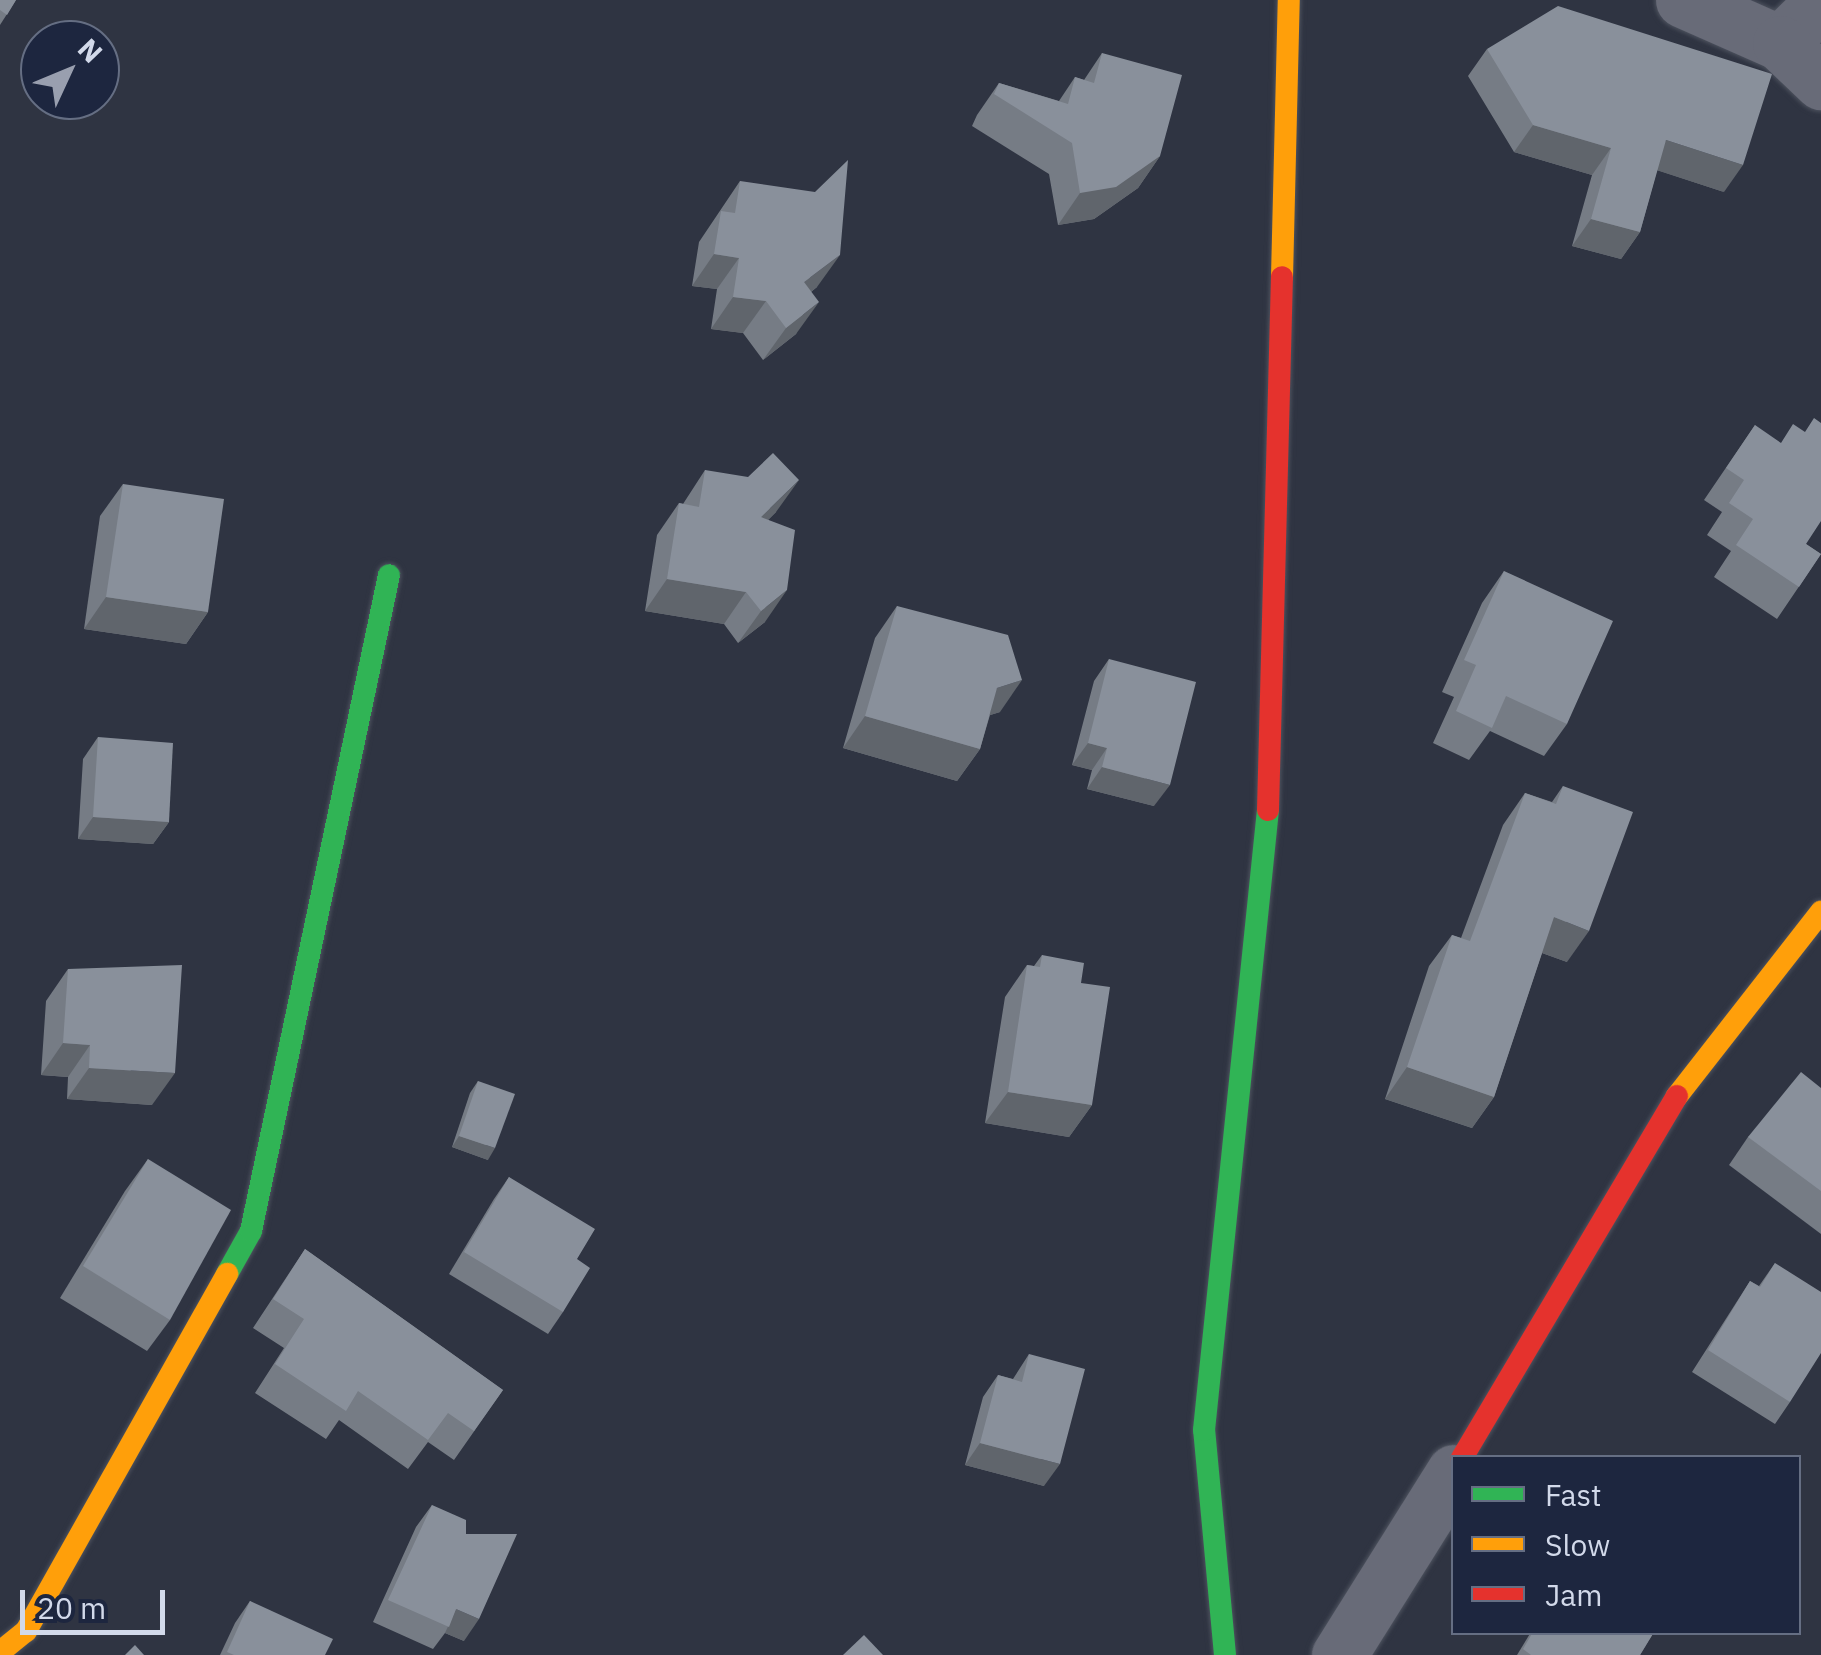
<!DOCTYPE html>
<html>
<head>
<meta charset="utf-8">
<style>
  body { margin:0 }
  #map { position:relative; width:1821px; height:1655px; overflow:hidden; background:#2f3442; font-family:"IBM Plex Sans",sans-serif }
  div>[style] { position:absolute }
  .roads { filter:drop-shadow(0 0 2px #4d525e) drop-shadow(0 0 2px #4d525e) }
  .street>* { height:55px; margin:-27.5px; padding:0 27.5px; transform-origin:27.5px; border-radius:27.5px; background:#686b78 }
  .fast>* { height:22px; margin:-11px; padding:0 11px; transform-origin:11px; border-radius:11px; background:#30b455 }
  .slow>* { height:22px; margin:-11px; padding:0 11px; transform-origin:11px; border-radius:11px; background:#ff9f0a }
  .jam>* { height:22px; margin:-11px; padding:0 11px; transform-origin:11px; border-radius:11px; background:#e5322d }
  .wall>* { inset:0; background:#767c85 }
  .shaded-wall>* { inset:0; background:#60656c }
  .building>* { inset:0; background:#89909b }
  span { translate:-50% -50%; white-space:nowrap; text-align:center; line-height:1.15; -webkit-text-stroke:10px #1d263f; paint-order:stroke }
  .legend { position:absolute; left:1451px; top:1455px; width:350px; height:180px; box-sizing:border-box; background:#1d263f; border:2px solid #656e83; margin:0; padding:12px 18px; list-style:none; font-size:30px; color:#d2d9ea }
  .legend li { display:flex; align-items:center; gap:20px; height:50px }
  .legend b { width:50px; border:2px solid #656e83 }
  .north { position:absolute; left:20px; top:20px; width:100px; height:100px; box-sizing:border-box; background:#1d263f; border:2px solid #656e83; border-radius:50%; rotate:46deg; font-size:28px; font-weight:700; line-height:40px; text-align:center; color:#d2d9ea }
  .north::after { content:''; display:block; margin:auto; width:35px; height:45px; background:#999faf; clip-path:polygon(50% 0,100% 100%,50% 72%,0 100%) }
  .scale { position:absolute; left:20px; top:1590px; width:145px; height:45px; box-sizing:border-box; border:5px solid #d2d9ea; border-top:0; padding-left:12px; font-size:30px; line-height:35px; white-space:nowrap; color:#d2d9ea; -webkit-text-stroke:8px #1d263f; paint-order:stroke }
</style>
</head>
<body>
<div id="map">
  <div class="roads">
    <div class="street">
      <div style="left:1683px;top:0;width:106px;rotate:23.9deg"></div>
      <div style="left:1780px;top:43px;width:57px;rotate:-44.3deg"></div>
      <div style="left:1780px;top:43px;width:57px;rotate:43.6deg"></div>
      <div style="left:1339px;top:1655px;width:216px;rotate:-57.9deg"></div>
    </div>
    <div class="fast">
      <div style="left:227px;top:1274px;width:49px;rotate:-60.8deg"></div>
      <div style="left:251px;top:1231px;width:670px;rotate:-78.12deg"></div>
      <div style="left:1225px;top:1655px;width:226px;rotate:-95.3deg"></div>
      <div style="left:1204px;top:1430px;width:623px;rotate:-84.11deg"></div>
    </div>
    <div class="slow">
      <div style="left:1282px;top:277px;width:277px;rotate:-88.6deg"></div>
      <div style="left:1677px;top:1096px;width:234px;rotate:-52deg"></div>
      <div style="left:0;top:1652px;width:33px;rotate:-39deg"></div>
      <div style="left:26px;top:1631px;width:410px;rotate:-60.6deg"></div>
    </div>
    <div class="jam">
      <div style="left:1268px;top:810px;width:533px;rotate:-88.5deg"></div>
      <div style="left:1462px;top:1458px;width:421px;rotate:-59.3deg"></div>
    </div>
  </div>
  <div class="wall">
    <div style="clip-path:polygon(0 0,16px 0,0 25px)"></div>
    <div style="clip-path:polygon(1487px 49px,1724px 192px,1657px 170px,1640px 232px,1621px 259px,1572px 246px,1592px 175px,1514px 152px,1468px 76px)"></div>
    <div style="clip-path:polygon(1102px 53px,1160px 156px,1138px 188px,1094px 219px,1058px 225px,1049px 174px,972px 126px,977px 115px,999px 83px,1059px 101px,1075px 77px,1084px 80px)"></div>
    <div style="clip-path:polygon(740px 181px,817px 287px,811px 292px,796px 334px,763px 360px,743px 333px,711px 329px,717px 289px,692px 286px,699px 242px)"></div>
    <div style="clip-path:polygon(1755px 425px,1806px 544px,1821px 554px,1777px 619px,1714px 577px,1731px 551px,1707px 535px,1722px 512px,1704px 500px)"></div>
    <div style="clip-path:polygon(705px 470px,776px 512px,768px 520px,765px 622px,738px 643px,724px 624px,645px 611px,657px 535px,679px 503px,683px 504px)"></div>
    <div style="clip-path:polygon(123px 484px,208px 612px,186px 644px,84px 629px,100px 516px)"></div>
    <div style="clip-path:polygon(1504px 571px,1567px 724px,1544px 756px,1490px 731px,1469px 760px,1433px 743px,1454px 697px,1442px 692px,1482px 603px)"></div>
    <div style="clip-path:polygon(897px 606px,1000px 712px,990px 715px,980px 749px,957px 781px,843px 748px,875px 638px)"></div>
    <div style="clip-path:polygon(1109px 659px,1154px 806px,1087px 789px,1092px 770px,1072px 765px,1094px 681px)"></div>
    <div style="clip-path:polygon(98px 737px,169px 822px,153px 844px,78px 839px,83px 759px)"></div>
    <div style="clip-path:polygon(1563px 786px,1567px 962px,1542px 953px,1494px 1097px,1472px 1128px,1385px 1099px,1429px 966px,1452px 935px,1461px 938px,1503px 825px,1525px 793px,1552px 802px)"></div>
    <div style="clip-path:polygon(1042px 955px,1081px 983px,1092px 1105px,1069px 1137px,985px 1123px,1005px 997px,1027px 965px,1034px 966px)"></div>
    <div style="clip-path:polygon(68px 969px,152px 1105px,67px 1099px,68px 1077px,41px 1075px,46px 1001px)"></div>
    <div style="clip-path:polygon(478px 1081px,488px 1160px,452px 1147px,470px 1093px)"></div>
    <div style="clip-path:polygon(1821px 1088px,1821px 1234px,1729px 1165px,1748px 1137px)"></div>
    <div style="clip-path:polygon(148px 1159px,170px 1320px,147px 1351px,60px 1298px,125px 1191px)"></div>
    <div style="clip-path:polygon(509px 1177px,577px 1259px,563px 1312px,548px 1334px,449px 1274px,494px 1199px)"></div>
    <div style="clip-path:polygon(305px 1249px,503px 1390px,454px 1460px,428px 1442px,408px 1469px,339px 1420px,326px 1439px,255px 1393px,284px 1348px,253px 1328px)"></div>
    <div style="clip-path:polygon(1775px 1263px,1790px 1402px,1775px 1424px,1692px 1372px,1750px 1281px,1759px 1286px)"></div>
    <div style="clip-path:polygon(1029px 1354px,1044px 1486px,965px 1465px,983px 1397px,998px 1375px,1013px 1379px)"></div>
    <div style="clip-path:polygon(432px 1505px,464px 1641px,445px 1633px,433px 1649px,373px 1622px,416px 1527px)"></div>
    <div style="clip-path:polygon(250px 1601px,325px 1655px,220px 1655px,235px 1623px)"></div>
    <div style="clip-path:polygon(1531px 1632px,1654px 1632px,1640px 1655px,1517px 1655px)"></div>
  </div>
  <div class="shaded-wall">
    <div style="clip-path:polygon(1533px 125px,1611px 148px,1592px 175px,1514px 152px)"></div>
    <div style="clip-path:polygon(1666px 140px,1743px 165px,1724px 192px,1647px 167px)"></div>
    <div style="clip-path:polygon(1160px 156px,1138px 188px,1094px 219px,1058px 225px,1080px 193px)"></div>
    <div style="clip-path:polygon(1591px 219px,1640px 232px,1621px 259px,1572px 246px)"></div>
    <div style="clip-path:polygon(714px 254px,739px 258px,717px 289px,692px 286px)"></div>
    <div style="clip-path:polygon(840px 255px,817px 287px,782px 314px,804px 282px)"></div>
    <div style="clip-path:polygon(733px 297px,766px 301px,743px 333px,711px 329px)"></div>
    <div style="clip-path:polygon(819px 302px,796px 334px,763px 360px,786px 328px)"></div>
    <div style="clip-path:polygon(799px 480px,776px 512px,738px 549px,761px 517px)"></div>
    <div style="clip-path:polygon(667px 579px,746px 592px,724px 624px,645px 611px)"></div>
    <div style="clip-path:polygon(787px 590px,765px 622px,738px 643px,761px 611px)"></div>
    <div style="clip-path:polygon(106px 597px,208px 612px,186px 644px,84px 629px)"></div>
    <div style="clip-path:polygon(1022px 680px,1000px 712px,975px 720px,997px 688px)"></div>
    <div style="clip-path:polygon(865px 716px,980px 749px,957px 781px,843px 748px)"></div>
    <div style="clip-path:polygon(1088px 743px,1107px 748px,1092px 770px,1072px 765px)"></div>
    <div style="clip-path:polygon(1102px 767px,1170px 785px,1154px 806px,1087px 789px)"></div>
    <div style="clip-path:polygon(93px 817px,169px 822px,153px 844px,78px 839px)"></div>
    <div style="clip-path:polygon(1554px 917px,1589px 931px,1567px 962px,1531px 949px)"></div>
    <div style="clip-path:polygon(63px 1043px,90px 1045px,68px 1077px,41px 1075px)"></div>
    <div style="clip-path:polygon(1407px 1067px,1494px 1097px,1472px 1128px,1385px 1099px)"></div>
    <div style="clip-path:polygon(89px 1068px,175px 1073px,152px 1105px,67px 1099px)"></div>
    <div style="clip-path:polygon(1008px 1092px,1092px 1105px,1069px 1137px,985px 1123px)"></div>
    <div style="clip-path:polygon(459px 1136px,495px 1148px,488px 1160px,452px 1147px)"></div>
    <div style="clip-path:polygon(980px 1443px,1060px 1464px,1044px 1486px,965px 1465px)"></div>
    <div style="clip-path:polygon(456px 1609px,479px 1619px,464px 1641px,445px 1633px)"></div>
  </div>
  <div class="building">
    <div style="clip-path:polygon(0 0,16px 0,7px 15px,0 10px)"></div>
    <div style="clip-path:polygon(1558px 6px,1772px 74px,1743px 165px,1666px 140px,1640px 232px,1591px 219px,1611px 148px,1533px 125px,1487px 49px)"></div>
    <div style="clip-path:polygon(1102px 53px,1182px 75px,1160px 156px,1116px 187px,1080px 193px,1072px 143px,994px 94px,999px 83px,1068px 104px,1075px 77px,1094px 83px)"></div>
    <div style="clip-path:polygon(848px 160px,840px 255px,804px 282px,819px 302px,786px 328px,766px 301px,733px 297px,739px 258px,714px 254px,721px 211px,735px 213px,740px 181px,815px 192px)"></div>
    <div style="clip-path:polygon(1814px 418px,1821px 423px,1821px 521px,1806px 544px,1821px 554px,1799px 587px,1736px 545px,1753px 519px,1729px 503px,1744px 480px,1726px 468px,1755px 425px,1781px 443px,1793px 424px,1805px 432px)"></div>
    <div style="clip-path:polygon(773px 453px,799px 480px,761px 517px,795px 530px,787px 590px,761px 611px,746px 592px,667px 579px,679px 503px,699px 507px,705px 470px,748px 477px)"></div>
    <div style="clip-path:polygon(123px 484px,224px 499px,208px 612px,106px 597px)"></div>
    <div style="clip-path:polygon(1504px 571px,1613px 621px,1567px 724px,1506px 696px,1492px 728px,1456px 711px,1476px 665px,1464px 660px)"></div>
    <div style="clip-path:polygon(897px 606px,1008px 635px,1022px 680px,997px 688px,980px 749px,865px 716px)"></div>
    <div style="clip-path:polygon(1109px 659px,1196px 682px,1170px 785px,1102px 767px,1107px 748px,1088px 743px)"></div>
    <div style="clip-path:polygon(98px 737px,173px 743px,169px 822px,93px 817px)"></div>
    <div style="clip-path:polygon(1563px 786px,1633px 812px,1589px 931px,1554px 917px,1494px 1097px,1407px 1067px,1452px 935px,1470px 941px,1525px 793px,1556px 804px)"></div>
    <div style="clip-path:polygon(1042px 955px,1084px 963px,1081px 983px,1110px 987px,1092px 1105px,1008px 1092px,1027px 965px,1040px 967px)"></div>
    <div style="clip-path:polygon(182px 965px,175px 1073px,89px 1068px,90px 1045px,63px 1043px,68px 969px)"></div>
    <div style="clip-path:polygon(1801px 1072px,1821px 1088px,1821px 1191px,1748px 1137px)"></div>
    <div style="clip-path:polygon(478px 1081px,515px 1094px,495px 1148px,459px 1136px)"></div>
    <div style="clip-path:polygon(148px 1159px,231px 1210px,170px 1320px,83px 1266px)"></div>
    <div style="clip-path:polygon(509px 1177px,595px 1229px,577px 1259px,590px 1268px,563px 1312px,464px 1252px)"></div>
    <div style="clip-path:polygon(305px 1249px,503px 1390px,474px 1431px,448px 1413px,428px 1440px,358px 1391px,346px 1411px,275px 1364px,304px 1319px,273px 1299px)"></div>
    <div style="clip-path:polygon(1775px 1263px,1821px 1292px,1821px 1353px,1790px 1402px,1708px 1350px,1750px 1281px,1760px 1287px)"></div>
    <div style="clip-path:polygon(1029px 1354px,1085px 1369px,1060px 1464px,980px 1443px,998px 1375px,1022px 1382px)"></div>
    <div style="clip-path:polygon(432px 1505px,466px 1520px,466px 1534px,517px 1534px,479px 1619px,456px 1609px,449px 1627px,388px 1600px)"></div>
    <div style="clip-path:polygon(250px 1601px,333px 1639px,325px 1655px,234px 1655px,227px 1652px)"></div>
    <div style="clip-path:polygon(1533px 1632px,1654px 1632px,1640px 1655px,1531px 1655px,1523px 1649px)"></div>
    <div style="clip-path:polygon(864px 1635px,883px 1655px,843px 1655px)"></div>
    <div style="clip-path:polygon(135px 1645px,144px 1655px,125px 1655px)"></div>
  </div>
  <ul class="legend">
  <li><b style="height:12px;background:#30b455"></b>Fast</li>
  <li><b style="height:12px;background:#ff9f0a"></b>Slow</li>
  <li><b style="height:12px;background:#e5322d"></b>Jam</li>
  </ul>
  <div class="north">N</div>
  <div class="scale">20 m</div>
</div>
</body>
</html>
